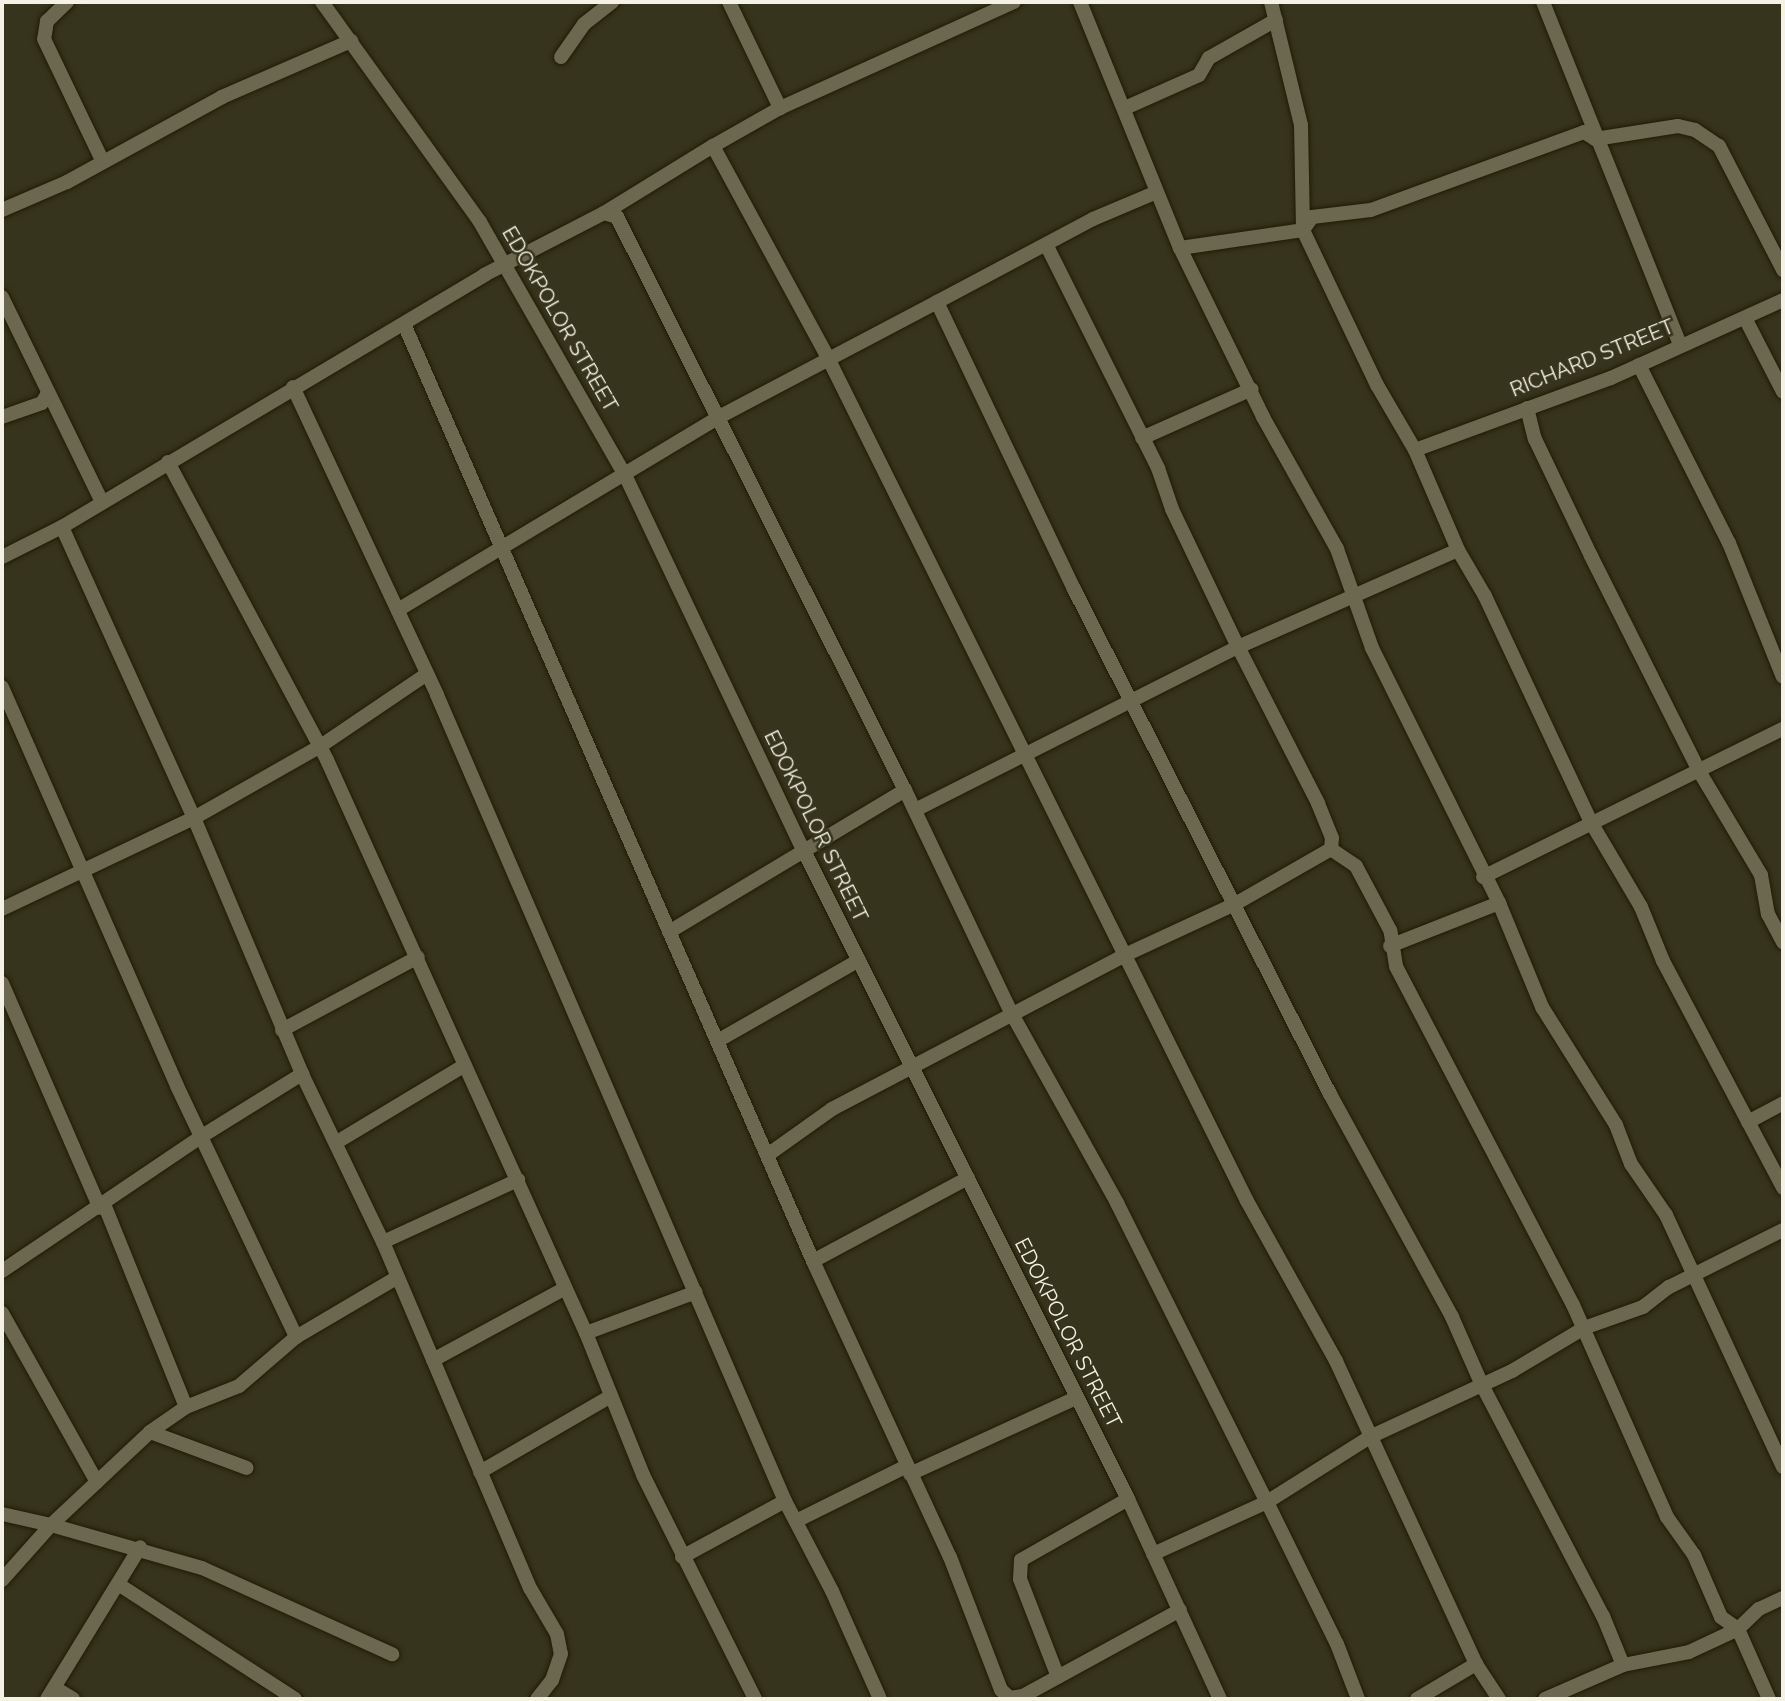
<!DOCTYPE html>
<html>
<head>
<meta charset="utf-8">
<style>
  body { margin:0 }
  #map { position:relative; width:1785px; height:1701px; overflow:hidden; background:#37341d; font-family:Raleway,sans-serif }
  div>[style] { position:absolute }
  .roads { filter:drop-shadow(0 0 2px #1f1b05) drop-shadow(0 0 2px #1f1b05) }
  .minor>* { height:14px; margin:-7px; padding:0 7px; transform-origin:7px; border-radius:7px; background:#6b684f }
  span { translate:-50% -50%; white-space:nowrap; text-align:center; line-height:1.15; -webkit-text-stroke:5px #37341d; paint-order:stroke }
  .street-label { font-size:21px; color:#f4f2e4 }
  .frame { position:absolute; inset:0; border:4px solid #f4f2e4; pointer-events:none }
</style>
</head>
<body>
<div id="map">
  <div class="roads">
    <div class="minor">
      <div style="left:67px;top:2px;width:28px;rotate:136deg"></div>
      <div style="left:47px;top:21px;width:18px;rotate:99deg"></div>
      <div style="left:44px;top:39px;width:136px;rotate:64.4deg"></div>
      <div style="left:322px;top:2px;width:271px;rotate:54.3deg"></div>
      <div style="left:480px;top:222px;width:294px;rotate:60.2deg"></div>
      <div style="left:626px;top:477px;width:412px;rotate:64.6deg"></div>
      <div style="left:803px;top:849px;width:727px;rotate:63.43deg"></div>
      <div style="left:1128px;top:1499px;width:220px;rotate:65.3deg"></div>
      <div style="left:729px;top:2px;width:118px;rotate:64.3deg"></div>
      <div style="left:1080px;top:2px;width:266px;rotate:67.9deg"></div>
      <div style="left:1180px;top:248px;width:188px;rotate:63.8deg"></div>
      <div style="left:1263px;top:417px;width:151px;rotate:60.7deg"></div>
      <div style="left:1337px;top:549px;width:105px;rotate:70.5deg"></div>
      <div style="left:1372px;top:648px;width:285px;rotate:63.5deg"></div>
      <div style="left:1499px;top:903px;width:113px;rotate:67.5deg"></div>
      <div style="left:1542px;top:1007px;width:139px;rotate:57.9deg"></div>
      <div style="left:1616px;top:1125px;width:42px;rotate:69deg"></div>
      <div style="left:1631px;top:1164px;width:62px;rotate:55.5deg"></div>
      <div style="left:1666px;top:1215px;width:278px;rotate:65.1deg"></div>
      <div style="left:1271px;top:2px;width:127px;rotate:76.3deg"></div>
      <div style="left:1301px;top:125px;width:105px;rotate:88.9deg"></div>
      <div style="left:1303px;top:230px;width:172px;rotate:64.5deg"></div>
      <div style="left:1377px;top:385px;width:75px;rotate:59.7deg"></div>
      <div style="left:1415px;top:450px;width:109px;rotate:66.7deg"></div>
      <div style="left:1543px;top:2px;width:369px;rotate:68.2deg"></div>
      <div style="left:561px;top:57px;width:40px;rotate:-55.1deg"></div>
      <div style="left:584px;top:24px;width:36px;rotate:-38deg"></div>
      <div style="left:1125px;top:108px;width:81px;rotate:-24deg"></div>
      <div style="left:1199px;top:75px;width:20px;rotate:-60deg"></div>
      <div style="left:1209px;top:58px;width:77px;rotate:-29.6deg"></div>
      <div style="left:713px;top:146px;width:77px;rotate:-29.6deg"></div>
      <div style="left:780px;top:108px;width:257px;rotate:-24.4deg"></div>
      <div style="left:2px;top:210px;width:71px;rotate:-23.3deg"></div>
      <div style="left:67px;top:182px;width:177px;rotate:-28.7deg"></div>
      <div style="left:222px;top:97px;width:141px;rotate:-23.5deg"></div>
      <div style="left:604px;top:213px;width:128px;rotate:-31.6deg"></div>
      <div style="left:713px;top:146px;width:243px;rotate:61.5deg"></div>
      <div style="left:829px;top:360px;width:939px;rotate:63.57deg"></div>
      <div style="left:1247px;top:1201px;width:183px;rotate:60.9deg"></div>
      <div style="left:1336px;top:1361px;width:334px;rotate:65.2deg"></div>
      <div style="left:1476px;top:1664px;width:42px;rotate:56.7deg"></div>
      <div style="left:1180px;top:248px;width:124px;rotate:-8.3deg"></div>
      <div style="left:1303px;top:230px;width:16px;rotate:-55deg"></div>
      <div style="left:1312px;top:217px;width:59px;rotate:-6.8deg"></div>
      <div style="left:1371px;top:210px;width:227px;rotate:-20.1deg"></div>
      <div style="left:1584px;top:132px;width:13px;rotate:32deg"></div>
      <div style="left:1595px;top:139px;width:84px;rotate:-8.9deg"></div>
      <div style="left:1678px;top:126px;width:17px;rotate:13deg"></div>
      <div style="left:1695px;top:130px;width:29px;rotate:34deg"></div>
      <div style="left:1719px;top:146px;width:140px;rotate:62.7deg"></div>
      <div style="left:2px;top:297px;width:228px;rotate:64deg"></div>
      <div style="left:937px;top:302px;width:177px;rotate:-28deg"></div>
      <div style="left:1093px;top:219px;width:69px;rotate:-22.9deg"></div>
      <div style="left:1745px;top:318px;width:83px;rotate:62.8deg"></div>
      <div style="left:404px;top:324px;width:1022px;rotate:66.42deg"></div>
      <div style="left:813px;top:1261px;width:326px;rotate:65.2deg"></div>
      <div style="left:950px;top:1557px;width:142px;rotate:69deg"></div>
      <div style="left:1001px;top:1690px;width:12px;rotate:42deg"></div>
      <div style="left:1010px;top:1698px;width:13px;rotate:-9deg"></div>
      <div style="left:1023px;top:1696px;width:179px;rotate:-28.7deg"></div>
      <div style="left:1639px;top:365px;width:199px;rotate:63.2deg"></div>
      <div style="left:1729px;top:543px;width:144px;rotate:68.1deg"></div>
      <div style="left:293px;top:387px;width:340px;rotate:64.9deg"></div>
      <div style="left:437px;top:695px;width:878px;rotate:66.65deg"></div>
      <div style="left:785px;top:1501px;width:102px;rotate:62.4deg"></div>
      <div style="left:832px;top:1591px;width:118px;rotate:66deg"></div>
      <div style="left:1527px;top:408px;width:32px;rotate:76deg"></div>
      <div style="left:1535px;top:439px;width:130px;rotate:64.4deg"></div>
      <div style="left:1591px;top:556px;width:241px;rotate:63.3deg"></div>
      <div style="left:1699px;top:771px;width:121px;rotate:59.2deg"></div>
      <div style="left:1761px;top:875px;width:40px;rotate:80deg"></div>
      <div style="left:1768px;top:914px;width:32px;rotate:62deg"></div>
      <div style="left:2px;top:417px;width:42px;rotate:-19.3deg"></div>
      <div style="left:42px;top:403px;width:12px;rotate:-59deg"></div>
      <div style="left:1142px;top:438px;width:120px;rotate:-24deg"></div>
      <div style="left:1415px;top:450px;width:209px;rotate:-20.2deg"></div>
      <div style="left:1611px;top:378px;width:189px;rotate:-24.4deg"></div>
      <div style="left:168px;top:462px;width:338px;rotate:61.9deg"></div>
      <div style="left:327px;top:760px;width:629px;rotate:65.68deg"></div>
      <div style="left:586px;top:1333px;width:153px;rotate:68.1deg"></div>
      <div style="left:643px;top:1475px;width:250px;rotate:63.4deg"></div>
      <div style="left:62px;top:527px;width:320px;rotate:65.6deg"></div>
      <div style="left:194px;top:818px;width:278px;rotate:67.1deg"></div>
      <div style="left:302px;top:1074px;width:187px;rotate:64.3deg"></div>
      <div style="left:383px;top:1242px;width:376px;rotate:67deg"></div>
      <div style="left:530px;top:1588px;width:53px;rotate:59.6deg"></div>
      <div style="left:557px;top:1634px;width:20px;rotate:79deg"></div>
      <div style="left:561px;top:1654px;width:28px;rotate:109deg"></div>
      <div style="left:552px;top:1680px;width:24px;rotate:128deg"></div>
      <div style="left:2px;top:557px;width:67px;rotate:-26.6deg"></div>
      <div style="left:62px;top:527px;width:492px;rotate:-30.8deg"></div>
      <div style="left:484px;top:275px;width:135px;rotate:-27.3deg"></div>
      <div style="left:604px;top:213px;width:14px;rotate:17deg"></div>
      <div style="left:617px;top:217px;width:641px;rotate:63.32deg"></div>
      <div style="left:905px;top:790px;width:248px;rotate:64.5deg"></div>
      <div style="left:1012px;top:1014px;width:216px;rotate:60.9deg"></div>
      <div style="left:1117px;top:1203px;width:335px;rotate:63.4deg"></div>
      <div style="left:1267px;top:1502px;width:158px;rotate:63.8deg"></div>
      <div style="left:1337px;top:1644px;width:59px;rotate:69.1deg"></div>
      <div style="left:398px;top:610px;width:375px;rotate:-31deg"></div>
      <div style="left:719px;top:417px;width:246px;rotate:-27.8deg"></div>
      <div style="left:937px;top:302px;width:318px;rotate:64.5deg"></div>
      <div style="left:1074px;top:589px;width:566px;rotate:63.12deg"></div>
      <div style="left:1330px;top:1094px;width:254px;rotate:61.3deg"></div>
      <div style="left:1452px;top:1317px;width:74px;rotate:66.2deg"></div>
      <div style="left:2px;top:687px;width:436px;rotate:66.3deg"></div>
      <div style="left:177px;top:1086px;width:278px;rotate:64.6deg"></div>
      <div style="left:296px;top:1337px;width:75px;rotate:139.3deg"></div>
      <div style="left:239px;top:1386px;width:57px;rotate:158.4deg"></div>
      <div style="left:186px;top:1407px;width:44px;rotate:145.2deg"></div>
      <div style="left:150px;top:1432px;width:136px;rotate:136.8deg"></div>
      <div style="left:51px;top:1525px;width:50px;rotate:-167.3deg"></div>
      <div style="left:915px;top:810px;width:362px;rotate:-26.8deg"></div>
      <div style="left:1238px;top:647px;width:153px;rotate:-115.6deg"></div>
      <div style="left:1172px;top:509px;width:43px;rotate:-108.9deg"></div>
      <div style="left:1158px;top:468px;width:248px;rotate:-116.6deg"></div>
      <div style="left:1483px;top:877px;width:335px;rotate:-26.3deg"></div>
      <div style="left:2px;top:909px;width:212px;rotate:-25.4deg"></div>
      <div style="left:194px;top:818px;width:144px;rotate:-29.6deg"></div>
      <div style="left:319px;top:747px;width:130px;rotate:-34.1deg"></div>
      <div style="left:669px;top:932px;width:275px;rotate:-31deg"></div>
      <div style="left:1390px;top:946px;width:117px;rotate:-21.5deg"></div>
      <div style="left:2px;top:983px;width:245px;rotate:66.5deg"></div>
      <div style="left:282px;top:1030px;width:154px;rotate:-28.2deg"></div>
      <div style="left:719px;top:1040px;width:161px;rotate:-29.7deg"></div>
      <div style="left:1748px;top:1122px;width:40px;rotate:-28deg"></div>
      <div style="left:337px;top:1142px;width:149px;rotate:-31deg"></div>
      <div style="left:769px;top:1154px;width:77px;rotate:-35.5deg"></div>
      <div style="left:832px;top:1109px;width:329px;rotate:-27.7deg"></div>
      <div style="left:1123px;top:956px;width:123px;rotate:-24.9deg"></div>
      <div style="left:1235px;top:904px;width:111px;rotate:-29.8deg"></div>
      <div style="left:104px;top:1204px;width:219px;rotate:68deg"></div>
      <div style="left:383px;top:1242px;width:149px;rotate:-24.7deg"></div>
      <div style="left:813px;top:1261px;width:176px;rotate:-28.2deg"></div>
      <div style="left:2px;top:1271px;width:241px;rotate:-34deg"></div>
      <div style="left:202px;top:1136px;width:118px;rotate:-31.8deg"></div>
      <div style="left:2px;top:1313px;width:194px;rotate:60.7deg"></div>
      <div style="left:586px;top:1333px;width:117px;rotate:-20.4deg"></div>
      <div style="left:296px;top:1337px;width:118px;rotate:-30.5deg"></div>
      <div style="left:433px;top:1360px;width:149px;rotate:-28.5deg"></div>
      <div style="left:1482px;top:1385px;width:261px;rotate:62.4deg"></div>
      <div style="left:1603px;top:1616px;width:53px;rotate:67.8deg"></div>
      <div style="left:1623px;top:1665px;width:85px;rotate:156.4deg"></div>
      <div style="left:150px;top:1432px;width:103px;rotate:20.4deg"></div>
      <div style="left:480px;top:1472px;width:151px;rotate:-30.1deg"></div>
      <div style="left:910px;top:1474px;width:183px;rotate:-24.6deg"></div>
      <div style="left:796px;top:1521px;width:124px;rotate:-26.4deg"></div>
      <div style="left:1153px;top:1554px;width:125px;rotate:-24.5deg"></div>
      <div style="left:1267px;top:1502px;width:122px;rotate:-32.3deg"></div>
      <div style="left:1370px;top:1437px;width:157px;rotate:-24.9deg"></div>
      <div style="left:1512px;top:1371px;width:84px;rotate:-30.8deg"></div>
      <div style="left:1584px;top:1328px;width:63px;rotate:-19.6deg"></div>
      <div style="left:1643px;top:1307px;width:33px;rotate:-38deg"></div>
      <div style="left:1669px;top:1287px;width:127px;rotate:-26.6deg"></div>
      <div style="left:682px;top:1557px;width:117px;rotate:-28.5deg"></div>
      <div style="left:2px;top:1580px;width:74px;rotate:-48.3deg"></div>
      <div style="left:51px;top:1525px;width:157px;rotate:15.9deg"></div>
      <div style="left:202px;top:1568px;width:209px;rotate:24.4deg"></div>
      <div style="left:118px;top:1584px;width:211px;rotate:33deg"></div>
      <div style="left:1623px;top:1665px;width:67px;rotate:-11.1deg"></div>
      <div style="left:1689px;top:1652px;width:54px;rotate:-25.1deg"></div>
      <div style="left:1738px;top:1629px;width:21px;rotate:-145deg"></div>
      <div style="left:1721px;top:1617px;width:68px;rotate:-113.5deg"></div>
      <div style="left:1694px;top:1555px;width:47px;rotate:-125.4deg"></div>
      <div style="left:1667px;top:1517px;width:232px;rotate:-113.9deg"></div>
      <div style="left:1573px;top:1305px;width:382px;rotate:-117.6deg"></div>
      <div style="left:1396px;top:966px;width:36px;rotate:-99deg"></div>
      <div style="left:1390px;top:930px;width:72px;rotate:-118deg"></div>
      <div style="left:1356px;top:866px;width:30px;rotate:-146deg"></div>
      <div style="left:1331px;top:849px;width:11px;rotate:-85deg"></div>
      <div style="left:1332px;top:838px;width:38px;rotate:-112deg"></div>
      <div style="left:1318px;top:803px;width:175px;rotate:-117.1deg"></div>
      <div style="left:1238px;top:647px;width:240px;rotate:-23.8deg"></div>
      <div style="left:1458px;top:550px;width:53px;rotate:59.6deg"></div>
      <div style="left:1485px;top:596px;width:252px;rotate:64.9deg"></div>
      <div style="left:1592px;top:824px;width:96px;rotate:59.4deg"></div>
      <div style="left:1641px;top:907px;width:58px;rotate:67.8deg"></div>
      <div style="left:1663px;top:961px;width:257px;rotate:62.1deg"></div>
      <div style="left:1058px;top:1677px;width:105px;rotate:-111.2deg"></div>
      <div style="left:1020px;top:1579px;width:19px;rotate:-87deg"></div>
      <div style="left:1021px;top:1560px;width:123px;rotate:-29.7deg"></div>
      <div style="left:55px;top:1688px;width:21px;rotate:31deg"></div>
      <div style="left:47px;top:1699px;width:178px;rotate:-58.5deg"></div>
      <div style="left:1417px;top:1699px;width:69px;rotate:-30.7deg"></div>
      <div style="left:1769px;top:1699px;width:77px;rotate:-113.9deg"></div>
      <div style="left:1738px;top:1629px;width:29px;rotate:-44deg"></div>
      <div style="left:1759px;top:1609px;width:26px;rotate:-25deg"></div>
    </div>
  </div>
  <div class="street-label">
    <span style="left:560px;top:319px;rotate:60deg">EDOKPOLOR STREET</span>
    <span style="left:1592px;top:358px;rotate:-22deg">RICHARD STREET</span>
    <span style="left:816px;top:826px;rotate:64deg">EDOKPOLOR STREET</span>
    <span style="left:1068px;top:1333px;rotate:63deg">EDOKPOLOR STREET</span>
  </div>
  <div class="frame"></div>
</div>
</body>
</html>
